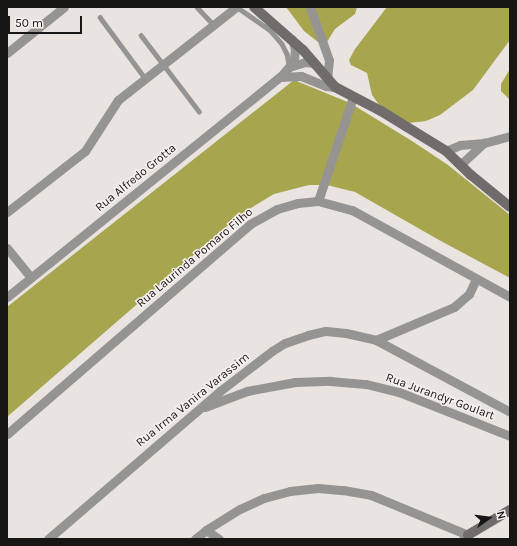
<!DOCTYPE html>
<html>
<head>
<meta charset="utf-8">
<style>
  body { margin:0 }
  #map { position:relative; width:517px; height:546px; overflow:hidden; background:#eae4e0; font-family:Karla,sans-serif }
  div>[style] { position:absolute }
  .forest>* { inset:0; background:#a8a54f }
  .lane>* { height:4.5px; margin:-2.25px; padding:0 2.25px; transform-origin:2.25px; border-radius:2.25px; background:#969393 }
  .street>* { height:9px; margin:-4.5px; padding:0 4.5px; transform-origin:4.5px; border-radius:4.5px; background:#969393 }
  .secondary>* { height:10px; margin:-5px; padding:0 5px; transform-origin:5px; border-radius:5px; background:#706c6c }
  span { translate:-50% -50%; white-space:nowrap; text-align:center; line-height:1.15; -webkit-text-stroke:3px #f7f1ee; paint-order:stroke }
  .street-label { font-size:12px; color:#181615 }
  .frame { position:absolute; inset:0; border:8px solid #181615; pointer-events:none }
  .north { position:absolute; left:469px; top:498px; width:40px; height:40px; -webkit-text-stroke:3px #f7f1ee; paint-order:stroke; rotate:76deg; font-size:11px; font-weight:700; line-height:16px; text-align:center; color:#181615 }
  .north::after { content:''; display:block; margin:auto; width:14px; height:18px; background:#181615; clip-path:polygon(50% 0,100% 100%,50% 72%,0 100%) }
  .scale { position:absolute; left:8px; top:16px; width:74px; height:18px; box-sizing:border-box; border:2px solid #181615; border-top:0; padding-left:5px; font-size:12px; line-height:14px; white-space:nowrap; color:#181615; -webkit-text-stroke:3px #f7f1ee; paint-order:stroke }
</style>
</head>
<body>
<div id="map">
  <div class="forest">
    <div style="clip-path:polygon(286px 7px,357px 7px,355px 14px,335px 29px,327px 42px,318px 42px,304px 31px)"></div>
    <div style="clip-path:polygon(387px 7px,510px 7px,510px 40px,473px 90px,440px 115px,426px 121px,408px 123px,383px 110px,372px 95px,367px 73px,351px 65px,349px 60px,355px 49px)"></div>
    <div style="clip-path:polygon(510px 69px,510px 100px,501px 91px,501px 84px)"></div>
    <div style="clip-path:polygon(294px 80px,350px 103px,412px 141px,448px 165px,510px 215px,510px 278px,439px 240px,355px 192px,327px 185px,309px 185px,274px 194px,241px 214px,7px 417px,7px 307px)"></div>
  </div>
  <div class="lane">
    <div style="left:197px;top:7px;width:25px;rotate:47deg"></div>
    <div style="left:237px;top:7px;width:40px;rotate:34.9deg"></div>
    <div style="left:270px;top:30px;width:18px;rotate:49deg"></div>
    <div style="left:282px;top:44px;width:11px;rotate:63deg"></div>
    <div style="left:287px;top:54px;width:10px;rotate:79deg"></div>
    <div style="left:100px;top:17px;width:76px;rotate:53.6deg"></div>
    <div style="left:141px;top:35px;width:96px;rotate:52.7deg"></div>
  </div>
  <div class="street">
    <div style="left:310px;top:7px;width:56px;rotate:70.3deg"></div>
    <div style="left:329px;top:60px;width:18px;rotate:96deg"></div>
    <div style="left:7px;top:53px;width:73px;rotate:-38.9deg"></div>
    <div style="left:289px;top:67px;width:9px;rotate:-58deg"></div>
    <div style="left:294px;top:59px;width:10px;rotate:-84deg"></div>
    <div style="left:295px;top:49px;width:10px;rotate:-107deg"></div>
    <div style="left:280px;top:77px;width:21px;rotate:-3deg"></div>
    <div style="left:301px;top:76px;width:27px;rotate:22deg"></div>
    <div style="left:326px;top:86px;width:9px;rotate:6deg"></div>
    <div style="left:446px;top:151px;width:15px;rotate:-23deg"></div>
    <div style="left:460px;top:145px;width:24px;rotate:-5deg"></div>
    <div style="left:484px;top:143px;width:27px;rotate:-15deg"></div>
    <div style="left:460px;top:165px;width:33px;rotate:-43deg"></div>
    <div style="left:318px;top:201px;width:110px;rotate:-71.4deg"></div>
    <div style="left:7px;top:212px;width:99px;rotate:-38deg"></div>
    <div style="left:85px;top:151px;width:61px;rotate:-57.1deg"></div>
    <div style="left:118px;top:100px;width:150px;rotate:-38.2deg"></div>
    <div style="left:7px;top:248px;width:38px;rotate:51deg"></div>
    <div style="left:7px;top:297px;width:351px;rotate:-38.9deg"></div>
    <div style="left:280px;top:77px;width:13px;rotate:-48deg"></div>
    <div style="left:289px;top:67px;width:17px;rotate:-17deg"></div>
    <div style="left:305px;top:62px;width:9px;rotate:6deg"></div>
    <div style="left:376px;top:340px;width:85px;rotate:-22.9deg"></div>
    <div style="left:454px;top:307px;width:20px;rotate:-41deg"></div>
    <div style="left:469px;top:294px;width:17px;rotate:-65deg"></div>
    <div style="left:205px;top:407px;width:45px;rotate:-20.9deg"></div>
    <div style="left:247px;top:391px;width:49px;rotate:-10.6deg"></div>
    <div style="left:295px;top:382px;width:35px;rotate:-2deg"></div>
    <div style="left:330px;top:381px;width:36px;rotate:5deg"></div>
    <div style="left:366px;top:384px;width:34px;rotate:14deg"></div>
    <div style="left:399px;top:392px;width:119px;rotate:21.6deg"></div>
    <div style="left:7px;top:434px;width:321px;rotate:-40.8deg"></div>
    <div style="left:250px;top:224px;width:31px;rotate:-29deg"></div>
    <div style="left:277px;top:209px;width:22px;rotate:-16deg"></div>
    <div style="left:298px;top:203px;width:20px;rotate:-6deg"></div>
    <div style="left:318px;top:201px;width:35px;rotate:15deg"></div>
    <div style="left:352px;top:210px;width:180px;rotate:28.8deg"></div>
    <div style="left:206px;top:530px;width:16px;rotate:35deg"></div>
    <div style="left:48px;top:539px;width:227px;rotate:-40.7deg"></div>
    <div style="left:220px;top:391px;width:66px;rotate:-37.6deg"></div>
    <div style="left:272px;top:351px;width:15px;rotate:-32deg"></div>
    <div style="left:285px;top:343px;width:24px;rotate:-19deg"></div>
    <div style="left:308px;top:335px;width:18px;rotate:-13deg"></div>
    <div style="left:326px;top:331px;width:20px;rotate:6deg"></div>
    <div style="left:346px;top:333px;width:31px;rotate:13deg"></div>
    <div style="left:376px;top:340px;width:152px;rotate:28.2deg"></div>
    <div style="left:195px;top:539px;width:14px;rotate:-39deg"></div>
    <div style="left:206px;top:530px;width:40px;rotate:-32deg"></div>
    <div style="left:240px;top:509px;width:26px;rotate:-25deg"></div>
    <div style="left:264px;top:498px;width:27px;rotate:-15deg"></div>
    <div style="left:290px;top:491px;width:28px;rotate:-6deg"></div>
    <div style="left:318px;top:488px;width:25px;rotate:5deg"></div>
    <div style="left:343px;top:490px;width:28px;rotate:10deg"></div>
    <div style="left:371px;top:495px;width:105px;rotate:22.4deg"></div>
    <div style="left:468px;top:535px;width:6px;rotate:141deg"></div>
  </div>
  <div class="secondary">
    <div style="left:254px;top:7px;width:65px;rotate:41.3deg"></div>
    <div style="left:303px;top:50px;width:49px;rotate:49.1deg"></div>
    <div style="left:335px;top:87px;width:52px;rotate:27.6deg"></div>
    <div style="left:381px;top:111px;width:76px;rotate:31.6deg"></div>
    <div style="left:446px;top:151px;width:35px;rotate:44deg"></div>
    <div style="left:471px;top:175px;width:50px;rotate:39.4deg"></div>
    <div style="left:468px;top:535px;width:49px;rotate:-30.8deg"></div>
  </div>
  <div class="street-label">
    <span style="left:136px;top:178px;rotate:-39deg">Rua Alfredo Grotta</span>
    <span style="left:195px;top:258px;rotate:-40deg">Rua Laurinda Pomaro Filho</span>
    <span style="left:440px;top:397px;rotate:20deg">Rua Jurandyr Goulart</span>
    <span style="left:193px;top:400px;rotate:-39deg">Rua Irma Vanira Varassim</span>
  </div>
  <div class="frame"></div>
  <div class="north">N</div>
  <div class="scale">50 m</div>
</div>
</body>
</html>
